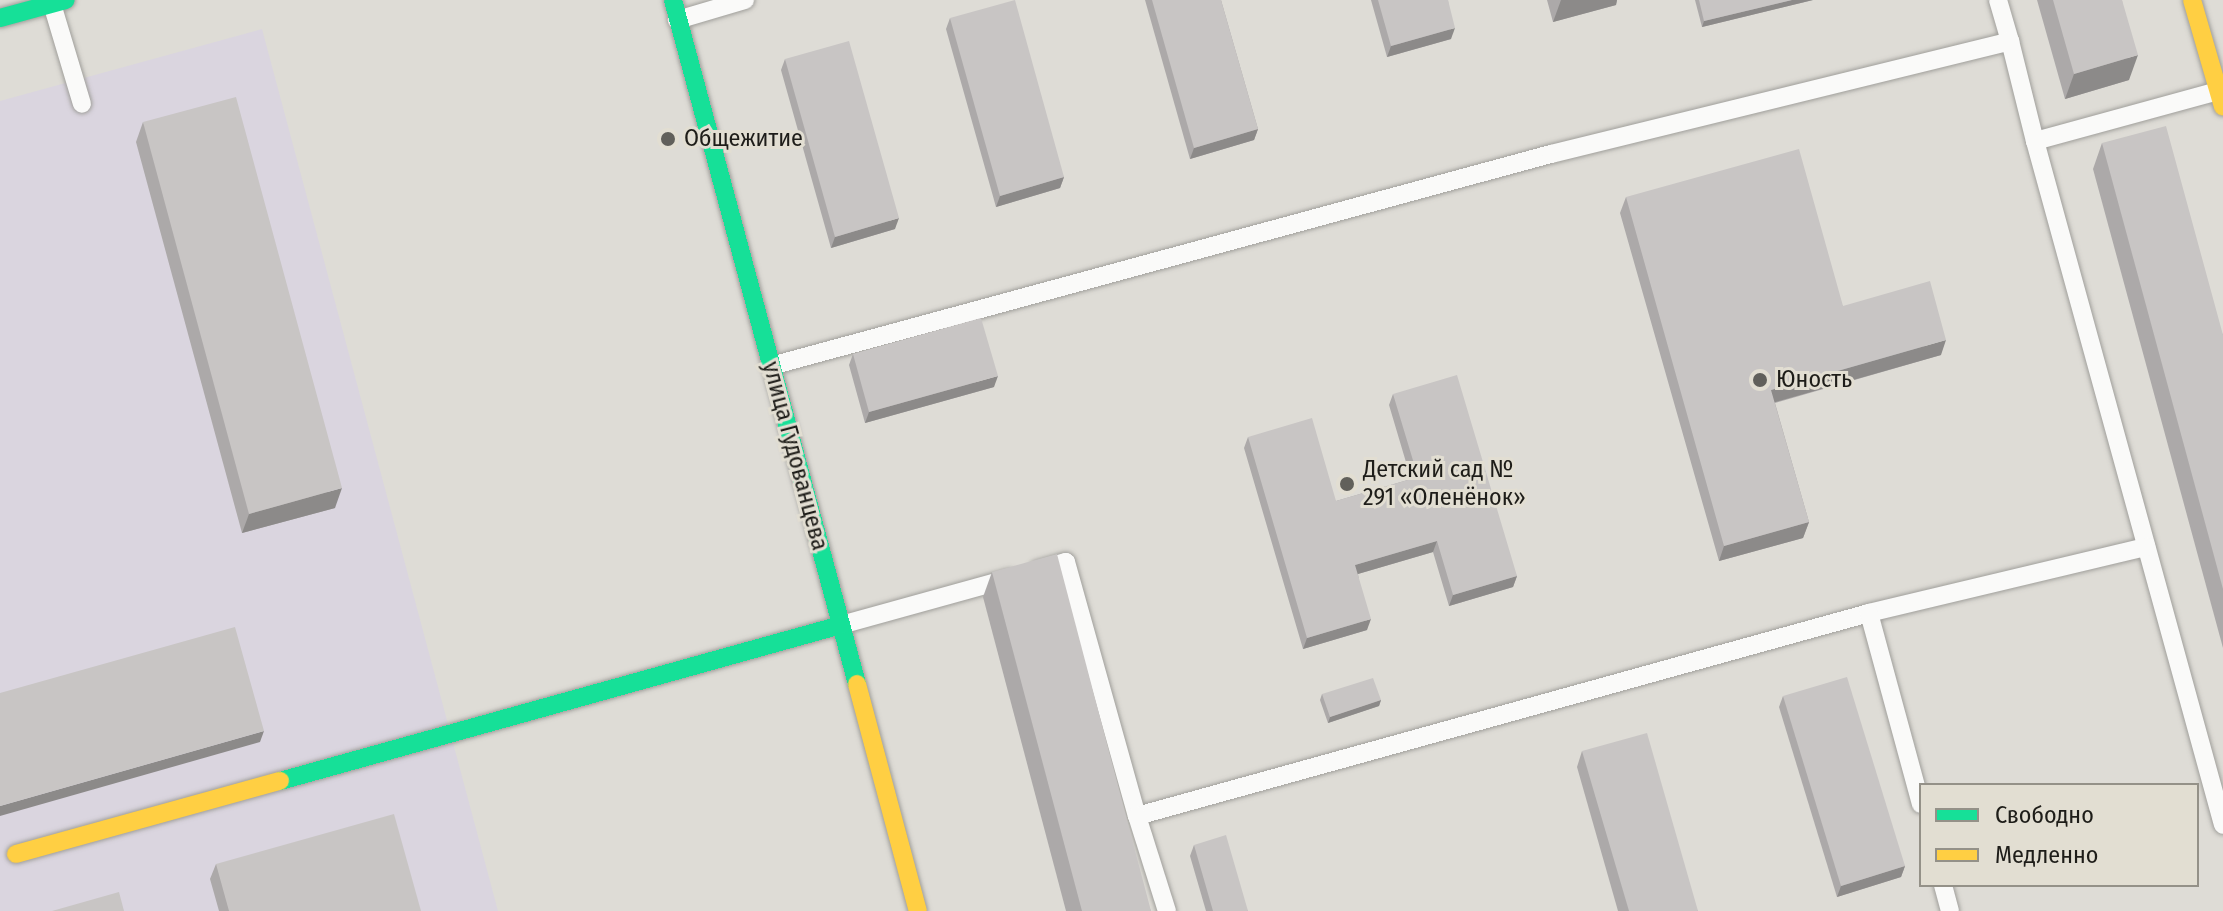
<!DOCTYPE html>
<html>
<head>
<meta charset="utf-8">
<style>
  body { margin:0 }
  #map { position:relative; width:2223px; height:911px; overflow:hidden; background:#dedcd6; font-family:"Fira Sans Condensed",sans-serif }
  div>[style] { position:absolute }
  .industrial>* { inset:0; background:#dad5df }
  .roads { filter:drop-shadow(0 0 2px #a09f9b) drop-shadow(0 0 2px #a09f9b) }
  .lane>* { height:18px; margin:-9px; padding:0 9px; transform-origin:9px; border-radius:9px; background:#fafaf9 }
  .fast>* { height:18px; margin:-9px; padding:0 9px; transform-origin:9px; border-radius:9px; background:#16e098 }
  .slow>* { height:18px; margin:-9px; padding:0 9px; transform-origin:9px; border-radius:9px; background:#ffcf43 }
  .wall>* { inset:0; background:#aca9a9 }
  .shaded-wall>* { inset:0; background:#8c8a89 }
  .building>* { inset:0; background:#c8c5c4 }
  .dots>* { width:22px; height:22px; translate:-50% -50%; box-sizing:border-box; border:4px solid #e2ded2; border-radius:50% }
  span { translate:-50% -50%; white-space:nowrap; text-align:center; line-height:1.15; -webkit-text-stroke:6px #e2ded2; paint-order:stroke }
  .poi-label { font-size:24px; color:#1e1d19 }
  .left { translate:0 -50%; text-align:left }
  .street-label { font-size:24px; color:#1e1d19 }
  .legend { position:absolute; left:1919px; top:783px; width:280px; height:104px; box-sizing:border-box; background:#e2ded2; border:2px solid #949188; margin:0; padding:10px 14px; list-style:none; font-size:24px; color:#1e1d19 }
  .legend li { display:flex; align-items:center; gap:16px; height:40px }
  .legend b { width:40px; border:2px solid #949188 }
</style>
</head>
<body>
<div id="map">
  <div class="industrial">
    <div style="clip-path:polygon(262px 29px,498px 911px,0 911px,0 101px)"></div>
  </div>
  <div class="roads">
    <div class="lane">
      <div style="left:1998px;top:0;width:43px;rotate:73.7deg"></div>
      <div style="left:52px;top:4px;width:104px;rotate:73.3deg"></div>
      <div style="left:677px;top:20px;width:71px;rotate:-16.4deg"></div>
      <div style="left:2218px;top:91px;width:190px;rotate:164.7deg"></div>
      <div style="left:2035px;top:141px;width:709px;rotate:74.63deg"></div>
      <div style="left:771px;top:366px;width:808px;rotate:-15.21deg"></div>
      <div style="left:1551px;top:154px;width:473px;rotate:-13.8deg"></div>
      <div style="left:2010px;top:41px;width:103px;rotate:76deg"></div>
      <div style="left:1038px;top:570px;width:29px;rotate:-16deg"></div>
      <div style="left:1066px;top:562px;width:264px;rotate:74.4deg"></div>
      <div style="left:1137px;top:816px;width:760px;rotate:-15.5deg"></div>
      <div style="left:1869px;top:613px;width:285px;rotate:-13.4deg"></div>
      <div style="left:1869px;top:613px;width:198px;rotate:74.8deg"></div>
      <div style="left:841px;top:625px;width:175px;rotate:-15.5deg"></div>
      <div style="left:1137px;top:816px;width:100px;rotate:72.5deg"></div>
      <div style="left:1943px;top:885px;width:27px;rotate:75deg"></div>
    </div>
    <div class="fast">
      <div style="left:673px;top:0;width:708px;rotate:74.94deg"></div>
      <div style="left:0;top:18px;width:68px;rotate:-15.3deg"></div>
      <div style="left:280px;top:781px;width:582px;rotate:-15.54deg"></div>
    </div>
    <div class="slow">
      <div style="left:2192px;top:0;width:111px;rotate:73.8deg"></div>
      <div style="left:857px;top:684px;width:235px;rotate:75deg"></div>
      <div style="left:16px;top:854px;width:274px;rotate:-15.5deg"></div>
    </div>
  </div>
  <div class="wall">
    <div style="clip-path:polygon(1145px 0,1221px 0,1258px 129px,1254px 140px,1190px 159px)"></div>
    <div style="clip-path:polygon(1371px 0,1448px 0,1451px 39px,1387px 57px)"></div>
    <div style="clip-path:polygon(1547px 0,1617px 0,1616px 5px,1553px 22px)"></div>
    <div style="clip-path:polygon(1695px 0,1813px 0,1702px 27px)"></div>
    <div style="clip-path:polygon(2037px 0,2122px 0,2129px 80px,2065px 99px)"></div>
    <div style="clip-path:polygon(950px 18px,1064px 177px,1060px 188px,996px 207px,946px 29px)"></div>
    <div style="clip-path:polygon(785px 59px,895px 229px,831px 248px,781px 70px)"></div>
    <div style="clip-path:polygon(143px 122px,335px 508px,242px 533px,136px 142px)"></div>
    <div style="clip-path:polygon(2102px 143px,2223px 335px,2223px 648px,2093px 169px)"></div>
    <div style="clip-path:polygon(1626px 197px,1941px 355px,1775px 403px,1809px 522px,1803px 538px,1719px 561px,1620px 213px)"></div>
    <div style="clip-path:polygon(853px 354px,994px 387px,865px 423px,849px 365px)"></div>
    <div style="clip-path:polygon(1393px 394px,1517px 576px,1513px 587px,1449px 606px,1433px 552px,1358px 574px,1367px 630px,1303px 649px,1244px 448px,1248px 437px,1336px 501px,1411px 479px,1389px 405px)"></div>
    <div style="clip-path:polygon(992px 572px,1151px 911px,1066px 911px,983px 597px)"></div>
    <div style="clip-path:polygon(1322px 694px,1381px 700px,1379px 706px,1328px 723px,1320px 700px)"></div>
    <div style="clip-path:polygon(1783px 696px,1905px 866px,1901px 877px,1837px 897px,1779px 707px)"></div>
    <div style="clip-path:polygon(1582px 751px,1698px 911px,1618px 911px,1577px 767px)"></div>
    <div style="clip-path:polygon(1194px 845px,1248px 911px,1206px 911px,1190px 856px)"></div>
    <div style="clip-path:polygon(216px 864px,421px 911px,219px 911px,210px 879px)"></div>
  </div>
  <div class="shaded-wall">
    <div style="clip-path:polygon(1561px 0,1617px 0,1616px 5px,1553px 22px)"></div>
    <div style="clip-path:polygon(1792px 0,1813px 0,1702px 27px,1704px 21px)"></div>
    <div style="clip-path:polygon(1455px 28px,1451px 39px,1387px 57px,1391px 46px)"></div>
    <div style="clip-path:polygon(2138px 55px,2129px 80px,2065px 99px,2074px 74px)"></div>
    <div style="clip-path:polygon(1258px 129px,1254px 140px,1190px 159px,1194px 148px)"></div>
    <div style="clip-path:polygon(1064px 177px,1060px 188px,996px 207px,1000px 196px)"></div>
    <div style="clip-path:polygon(899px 218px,895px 229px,831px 248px,835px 237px)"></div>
    <div style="clip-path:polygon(1946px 340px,1941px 355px,1765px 405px,1771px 390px)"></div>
    <div style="clip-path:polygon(998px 376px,994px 387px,865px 423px,869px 412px)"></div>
    <div style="clip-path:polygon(342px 488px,335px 508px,242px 533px,249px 514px)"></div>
    <div style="clip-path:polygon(1809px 522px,1803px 538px,1719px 561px,1724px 546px)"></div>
    <div style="clip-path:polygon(1437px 541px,1433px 552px,1351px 576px,1355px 565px)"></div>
    <div style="clip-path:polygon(1517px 576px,1513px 587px,1449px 606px,1453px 595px)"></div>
    <div style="clip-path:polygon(1371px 619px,1367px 630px,1303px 649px,1307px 638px)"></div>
    <div style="clip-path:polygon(1381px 700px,1379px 706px,1328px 723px,1330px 717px)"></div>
    <div style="clip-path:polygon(264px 731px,260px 742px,0 816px,0 806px)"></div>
    <div style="clip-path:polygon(1905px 866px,1901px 877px,1837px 897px,1841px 886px)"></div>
  </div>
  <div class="building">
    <div style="clip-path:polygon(1015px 0,1064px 177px,1000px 196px,950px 18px)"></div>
    <div style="clip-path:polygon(1152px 0,1221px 0,1258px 129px,1194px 148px)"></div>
    <div style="clip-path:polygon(1378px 0,1448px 0,1455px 28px,1391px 46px)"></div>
    <div style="clip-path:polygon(1699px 0,1792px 0,1704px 21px)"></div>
    <div style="clip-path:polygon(2053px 0,2122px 0,2138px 55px,2074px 74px)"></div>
    <div style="clip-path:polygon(849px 41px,899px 218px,835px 237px,785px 59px)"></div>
    <div style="clip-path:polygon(236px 97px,342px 488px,249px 514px,143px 122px)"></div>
    <div style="clip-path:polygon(2166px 126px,2223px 335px,2223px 589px,2102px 143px)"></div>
    <div style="clip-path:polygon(1799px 149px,1843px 306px,1930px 281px,1946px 340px,1771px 390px,1809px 522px,1724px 546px,1626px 197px)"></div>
    <div style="clip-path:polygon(981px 318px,998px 376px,869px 412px,853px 354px)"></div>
    <div style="clip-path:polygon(1457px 375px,1517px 576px,1453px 595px,1437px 541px,1355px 565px,1371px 619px,1307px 638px,1248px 437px,1312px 418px,1336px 501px,1418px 477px,1393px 394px)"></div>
    <div style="clip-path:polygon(1057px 554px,1151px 911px,1082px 911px,992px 572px)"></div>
    <div style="clip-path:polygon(235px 627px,264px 731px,0 806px,0 693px)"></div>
    <div style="clip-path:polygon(1847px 677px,1905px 866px,1841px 886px,1783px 696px)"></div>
    <div style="clip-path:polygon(1373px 678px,1381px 700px,1330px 717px,1322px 694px)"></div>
    <div style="clip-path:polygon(1647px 733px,1698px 911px,1629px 911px,1582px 751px)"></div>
    <div style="clip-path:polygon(394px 814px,421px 911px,229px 911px,216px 864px)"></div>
    <div style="clip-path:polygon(1226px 835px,1248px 911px,1213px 911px,1194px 845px)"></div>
    <div style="clip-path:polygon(119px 892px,124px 911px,52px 911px)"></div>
  </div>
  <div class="dots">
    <div style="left:668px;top:139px;background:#61605b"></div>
    <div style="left:1760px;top:380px;background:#61605b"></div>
    <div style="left:1347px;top:484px;background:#61605b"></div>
  </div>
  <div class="poi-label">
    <span class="left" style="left:684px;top:139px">Общежитие</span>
    <span class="left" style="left:1776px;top:380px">Юность</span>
    <span class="left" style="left:1363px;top:484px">Детский сад №<br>291 «Оленёнок»</span>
  </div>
  <div class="street-label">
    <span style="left:795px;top:456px;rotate:75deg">улица Гудованцева</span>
  </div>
  <ul class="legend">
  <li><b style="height:10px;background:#16e098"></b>Свободно</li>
  <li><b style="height:10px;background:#ffcf43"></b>Медленно</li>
  </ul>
</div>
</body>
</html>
